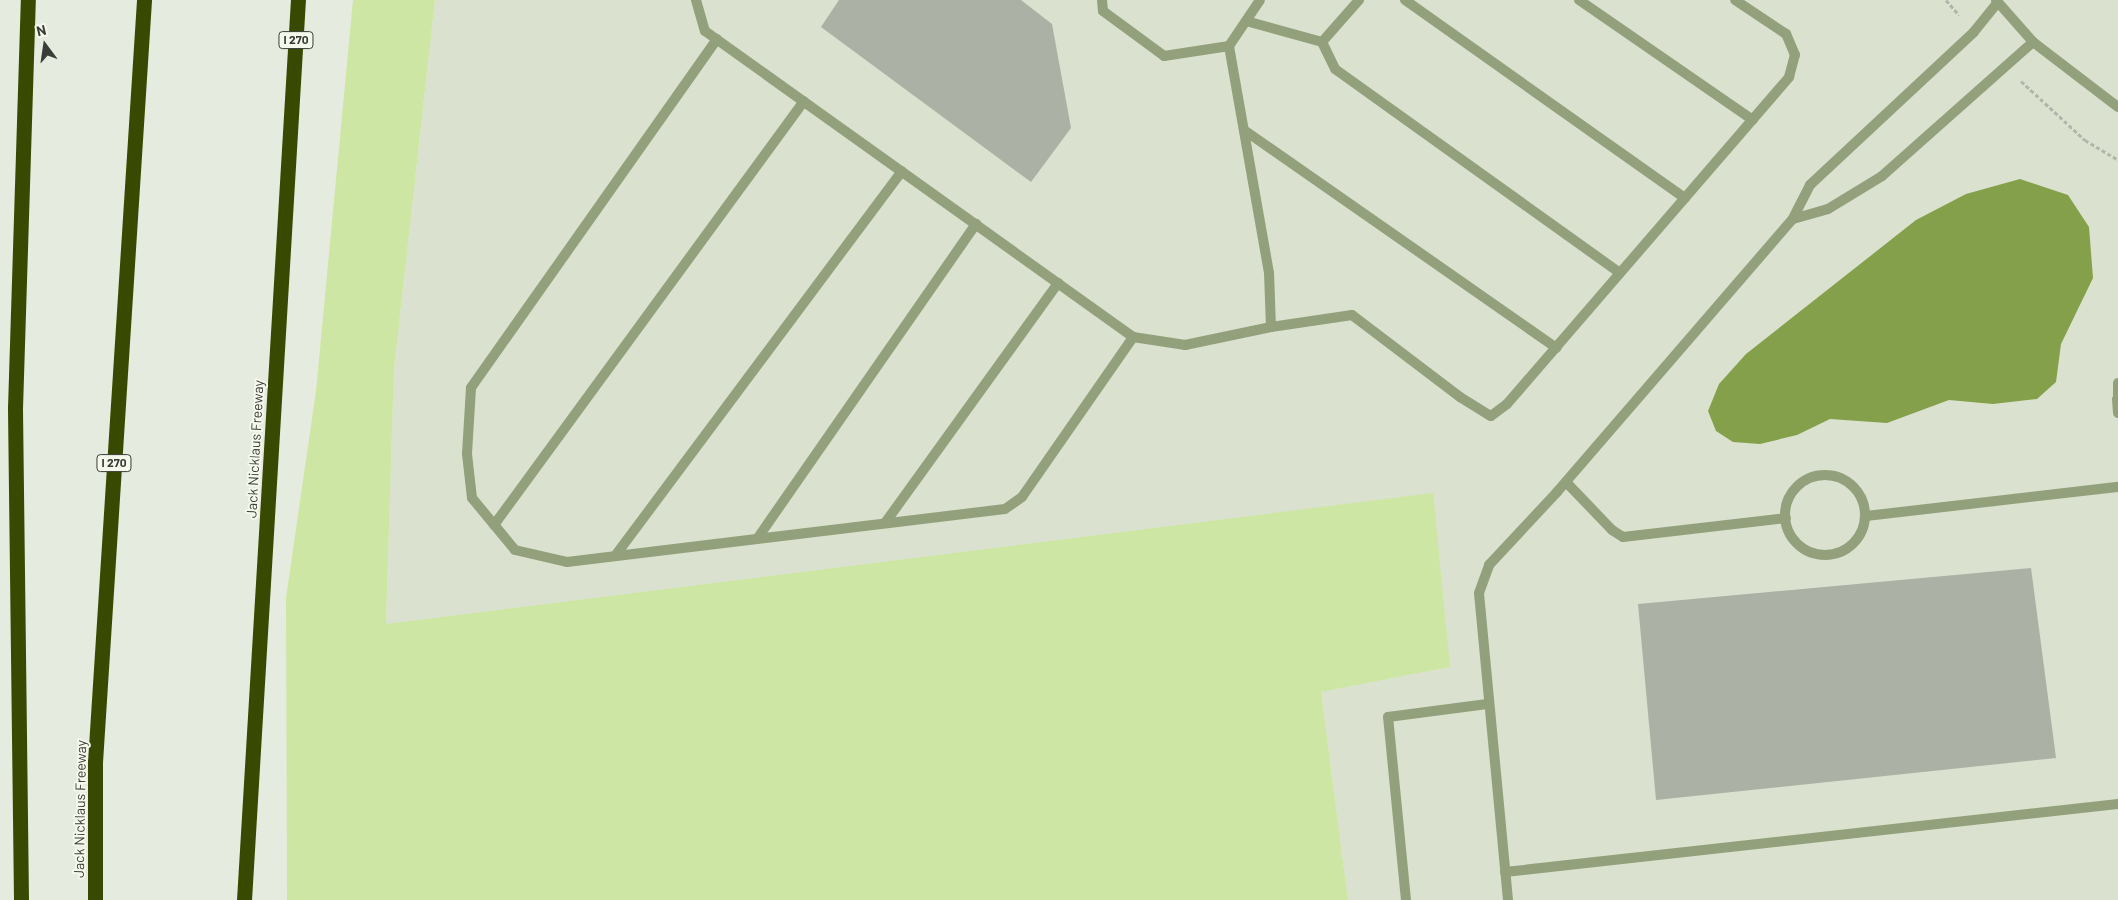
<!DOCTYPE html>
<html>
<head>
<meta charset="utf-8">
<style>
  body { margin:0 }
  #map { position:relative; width:2118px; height:900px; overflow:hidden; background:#e6ebdf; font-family:Barlow,sans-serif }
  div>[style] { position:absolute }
  .built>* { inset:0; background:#dae1ce }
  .green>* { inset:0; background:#cee6a4 }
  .water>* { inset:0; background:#85a04a }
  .building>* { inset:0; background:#acb1a5 }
  .path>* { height:3px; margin-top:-1.5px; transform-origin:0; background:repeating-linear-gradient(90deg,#b1b5ab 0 4px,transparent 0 6.5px) }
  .lane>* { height:10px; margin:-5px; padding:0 5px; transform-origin:5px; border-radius:5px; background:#93a07c }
  .lane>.ring { margin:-5px; padding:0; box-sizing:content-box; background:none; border:10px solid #93a07c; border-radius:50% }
  .street>* { height:10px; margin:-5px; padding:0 5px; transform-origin:5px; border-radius:5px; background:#93a07c }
  .highway>* { height:15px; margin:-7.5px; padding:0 7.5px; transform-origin:7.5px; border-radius:7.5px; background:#384a01 }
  span { translate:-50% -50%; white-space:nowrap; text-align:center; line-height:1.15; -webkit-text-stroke:4px #f4f9ec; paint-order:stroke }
  .shield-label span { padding:1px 4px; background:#f4f9ec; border:1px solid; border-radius:4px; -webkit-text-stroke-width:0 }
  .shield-label { font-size:12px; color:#3a3c37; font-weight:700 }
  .street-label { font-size:14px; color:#3a3c37 }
  .north { position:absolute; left:20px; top:20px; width:50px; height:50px; -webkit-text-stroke:4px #f4f9ec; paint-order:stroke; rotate:346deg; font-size:14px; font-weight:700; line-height:20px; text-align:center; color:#3a3c37 }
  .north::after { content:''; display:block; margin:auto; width:18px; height:22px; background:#3a3c37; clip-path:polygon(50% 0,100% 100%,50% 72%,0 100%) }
</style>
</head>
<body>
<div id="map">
  <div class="built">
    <div style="clip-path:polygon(435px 0,2118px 0,2118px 900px,1348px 900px,1321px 692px,1450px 667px,386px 624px,394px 369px)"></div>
  </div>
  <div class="green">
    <div style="clip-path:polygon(353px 0,435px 0,394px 369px,386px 624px,1433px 493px,1450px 667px,1321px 692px,1348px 900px,287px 900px,286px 598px,316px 391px)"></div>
  </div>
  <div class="water">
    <div style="clip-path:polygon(2020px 179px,2068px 195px,2089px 227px,2093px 278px,2061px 344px,2056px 382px,2037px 399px,1993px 404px,1949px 400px,1887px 423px,1830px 419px,1797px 435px,1760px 444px,1733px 442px,1716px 431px,1708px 411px,1719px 384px,1746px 354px,1916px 220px,1966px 194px)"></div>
  </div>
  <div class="building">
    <div style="clip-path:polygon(839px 0,1021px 0,1052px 24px,1071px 128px,1031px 182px,821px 27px)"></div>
    <div style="clip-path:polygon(2031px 568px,2056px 758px,1656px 800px,1638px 604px)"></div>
  </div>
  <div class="path">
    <div style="left:1946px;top:0;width:20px;rotate:49deg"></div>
    <div style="left:2021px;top:81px;width:87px;rotate:42.7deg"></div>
    <div style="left:2085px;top:140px;width:39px;rotate:31deg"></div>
  </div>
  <div class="lane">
    <div style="left:696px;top:0;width:32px;rotate:74deg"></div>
    <div style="left:705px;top:31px;width:526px;rotate:35.56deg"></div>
    <div style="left:1133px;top:337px;width:53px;rotate:8.7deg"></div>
    <div style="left:1185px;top:345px;width:88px;rotate:-11.8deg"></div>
    <div style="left:1271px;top:327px;width:54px;rotate:-92.1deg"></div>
    <div style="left:1269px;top:273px;width:230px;rotate:-100deg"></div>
    <div style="left:1229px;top:46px;width:55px;rotate:-56deg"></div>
    <div style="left:1102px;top:0;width:11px;rotate:85deg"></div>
    <div style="left:1103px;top:11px;width:76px;rotate:36.4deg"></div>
    <div style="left:1164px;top:56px;width:66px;rotate:-8.7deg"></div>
    <div style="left:1405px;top:0;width:343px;rotate:35.3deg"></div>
    <div style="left:1579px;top:0;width:211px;rotate:34.6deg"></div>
    <div style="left:1998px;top:2px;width:38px;rotate:129deg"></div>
    <div style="left:1974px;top:32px;width:224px;rotate:137deg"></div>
    <div style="left:1810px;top:185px;width:38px;rotate:117deg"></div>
    <div style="left:1793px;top:219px;width:36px;rotate:-16deg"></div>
    <div style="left:1828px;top:209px;width:63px;rotate:-31.4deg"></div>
    <div style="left:1882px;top:176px;width:202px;rotate:-41.6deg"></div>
    <div style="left:1246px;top:21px;width:79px;rotate:15.4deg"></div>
    <div style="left:1322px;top:42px;width:56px;rotate:-48.6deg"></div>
    <div style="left:717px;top:39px;width:427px;rotate:125.2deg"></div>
    <div style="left:471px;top:388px;width:66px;rotate:93.5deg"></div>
    <div style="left:467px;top:454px;width:44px;rotate:83.5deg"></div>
    <div style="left:472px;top:498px;width:67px;rotate:50.4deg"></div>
    <div style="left:515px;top:550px;width:53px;rotate:13deg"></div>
    <div style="left:567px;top:562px;width:441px;rotate:-6.9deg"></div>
    <div style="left:1005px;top:509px;width:21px;rotate:-35deg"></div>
    <div style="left:1022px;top:497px;width:195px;rotate:-55.2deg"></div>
    <div style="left:1322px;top:42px;width:30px;rotate:64deg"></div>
    <div style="left:1335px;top:69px;width:350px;rotate:35.6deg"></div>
    <div style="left:1244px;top:130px;width:381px;rotate:34.9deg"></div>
    <div style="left:1271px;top:327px;width:82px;rotate:-8.4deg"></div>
    <div style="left:1352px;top:315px;width:136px;rotate:37.2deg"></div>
    <div style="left:1460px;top:397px;width:36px;rotate:32deg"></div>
    <div style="left:1491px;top:416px;width:20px;rotate:-37deg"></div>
    <div style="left:1507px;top:404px;width:432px;rotate:-49.2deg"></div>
    <div style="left:1789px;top:77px;width:23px;rotate:-75deg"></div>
    <div style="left:1795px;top:55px;width:23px;rotate:-113deg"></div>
    <div style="left:1786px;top:34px;width:61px;rotate:-146.3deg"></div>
    <div style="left:2118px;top:383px;width:14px;rotate:90deg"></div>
    <div style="left:2117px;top:399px;width:14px;rotate:86deg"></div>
    <div class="ring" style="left:1785px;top:475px;width:70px;height:70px"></div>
    <div style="left:1566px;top:482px;width:66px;rotate:46.2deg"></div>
    <div style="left:1612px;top:530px;width:13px;rotate:32deg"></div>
    <div style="left:1623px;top:537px;width:164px;rotate:-6.6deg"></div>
    <div style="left:1866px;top:516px;width:254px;rotate:-6.6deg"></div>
    <div style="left:885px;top:523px;width:296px;rotate:-54.2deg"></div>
    <div style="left:494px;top:525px;width:525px;rotate:-53.83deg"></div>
    <div style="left:757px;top:539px;width:384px;rotate:-55.2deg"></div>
    <div style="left:615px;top:556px;width:480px;rotate:-53.3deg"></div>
    <div style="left:1505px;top:872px;width:617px;rotate:-6.33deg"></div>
    <div style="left:1406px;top:900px;width:184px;rotate:-95.6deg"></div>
    <div style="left:1388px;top:717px;width:100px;rotate:-7.5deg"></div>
    <div style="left:1508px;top:900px;width:308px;rotate:-95.4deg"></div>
    <div style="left:1479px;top:593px;width:30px;rotate:-70deg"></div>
    <div style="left:1489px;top:565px;width:100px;rotate:-47deg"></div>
    <div style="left:1557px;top:492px;width:361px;rotate:-49.2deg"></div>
  </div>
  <div class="street">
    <div style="left:1996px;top:0;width:56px;rotate:48.6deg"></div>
    <div style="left:2033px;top:42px;width:107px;rotate:37.4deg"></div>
  </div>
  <div class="highway">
    <div style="left:21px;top:900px;width:492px;rotate:-90.7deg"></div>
    <div style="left:15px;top:408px;width:408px;rotate:-88.2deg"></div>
    <div style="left:95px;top:900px;width:138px;rotate:-90deg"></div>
    <div style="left:95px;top:762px;width:764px;rotate:-86.32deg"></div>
    <div style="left:244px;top:900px;width:902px;rotate:-86.57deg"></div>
  </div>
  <div class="shield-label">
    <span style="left:296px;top:40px">I 270</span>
    <span style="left:114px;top:463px">I 270</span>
  </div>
  <div class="street-label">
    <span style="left:255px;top:449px;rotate:-87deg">Jack Nicklaus Freeway</span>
    <span style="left:80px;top:809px;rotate:-89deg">Jack Nicklaus Freeway</span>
  </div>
  <div class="north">N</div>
</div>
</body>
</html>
